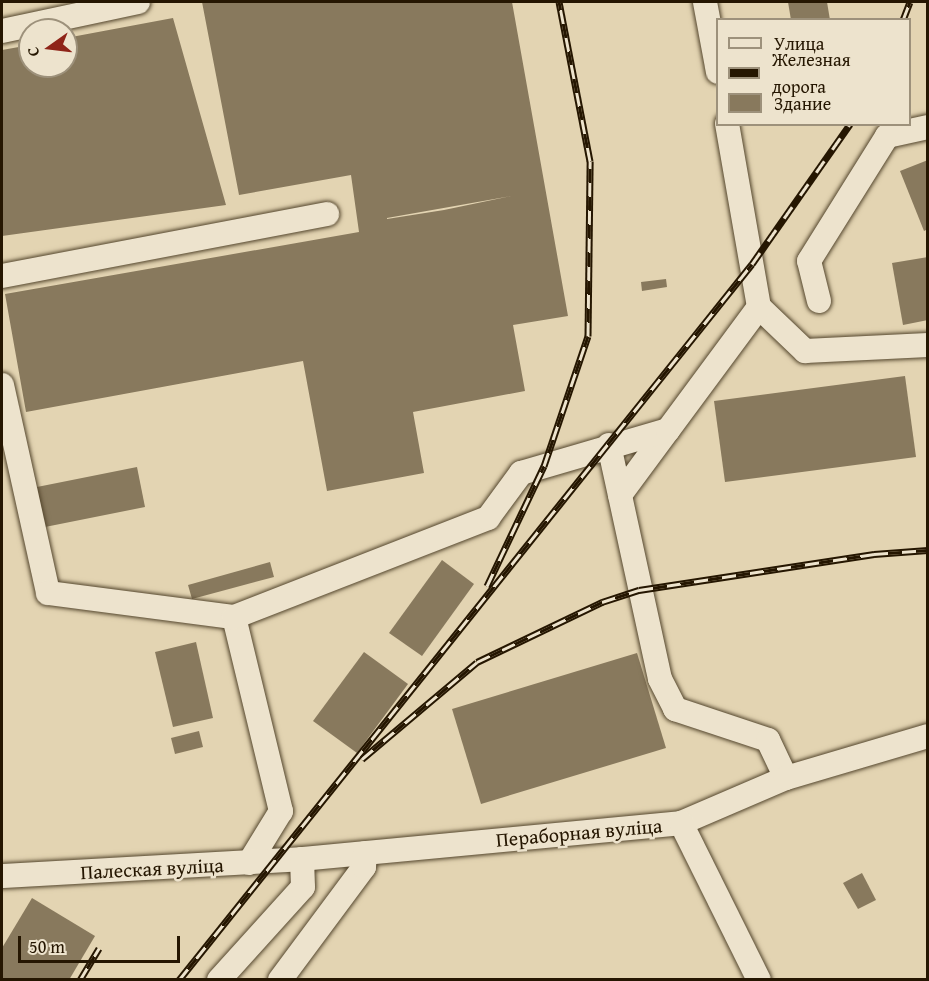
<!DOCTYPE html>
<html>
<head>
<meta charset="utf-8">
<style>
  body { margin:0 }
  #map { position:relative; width:929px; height:981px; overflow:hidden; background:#e3d4b2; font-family:"Gentium Book Plus",serif }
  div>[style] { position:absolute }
  .building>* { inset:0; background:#88795d }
  .roads { filter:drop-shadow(0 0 2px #54462d) drop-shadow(0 0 2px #54462d) }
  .minor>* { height:24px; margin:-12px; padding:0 12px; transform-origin:12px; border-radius:12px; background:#ede3cd }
  .rail>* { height:7px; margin-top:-3.5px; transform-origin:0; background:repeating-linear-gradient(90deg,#ede3cd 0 14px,#251601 0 28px); box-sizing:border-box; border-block:2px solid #251601 }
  span { translate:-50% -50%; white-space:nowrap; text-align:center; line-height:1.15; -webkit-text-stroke:5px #ede3cd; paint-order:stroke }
  .street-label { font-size:20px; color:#251601 }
  .frame { position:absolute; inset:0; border:3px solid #251601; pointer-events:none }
  .legend { position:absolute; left:716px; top:18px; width:195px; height:108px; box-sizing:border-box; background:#ede3cd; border:2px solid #9d917b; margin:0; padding:8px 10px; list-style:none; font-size:18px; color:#251601 }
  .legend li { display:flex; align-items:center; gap:12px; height:30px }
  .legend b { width:30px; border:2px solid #9d917b }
  .north { position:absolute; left:18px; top:18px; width:60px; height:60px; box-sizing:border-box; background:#ede3cd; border:2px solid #9d917b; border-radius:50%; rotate:256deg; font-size:16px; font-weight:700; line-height:24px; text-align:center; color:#251601 }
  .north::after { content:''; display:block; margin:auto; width:21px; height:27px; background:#8f2418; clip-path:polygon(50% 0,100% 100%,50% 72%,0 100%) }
  .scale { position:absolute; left:18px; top:936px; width:162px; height:27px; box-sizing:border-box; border:3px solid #251601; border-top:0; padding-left:8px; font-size:18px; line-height:21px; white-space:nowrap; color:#251601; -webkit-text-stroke:4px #ede3cd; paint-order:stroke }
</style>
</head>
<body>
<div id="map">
  <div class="building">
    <div style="clip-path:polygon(evenodd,202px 2px,512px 2px,568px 316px,513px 325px,525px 391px,413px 412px,424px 473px,327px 491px,303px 361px,26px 412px,5px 294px,359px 232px,351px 175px,239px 195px,202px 2px,511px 196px,444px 210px,387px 219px,387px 218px,511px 196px)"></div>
    <div style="clip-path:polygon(788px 2px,827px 2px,830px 20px,791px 20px)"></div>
    <div style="clip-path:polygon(173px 18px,226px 205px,2px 236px,2px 50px,30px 45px,30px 66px,66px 66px,66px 38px)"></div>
    <div style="clip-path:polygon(928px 160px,928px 229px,924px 231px,900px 171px)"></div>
    <div style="clip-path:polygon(928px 257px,928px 320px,903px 325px,892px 263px)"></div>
    <div style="clip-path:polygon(666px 279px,667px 287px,642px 291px,641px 282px)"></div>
    <div style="clip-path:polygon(905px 376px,916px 457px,725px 482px,714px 401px)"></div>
    <div style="clip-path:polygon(137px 467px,145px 507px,45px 527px,37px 487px)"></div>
    <div style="clip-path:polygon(442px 560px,474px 584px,422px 656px,389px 633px)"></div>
    <div style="clip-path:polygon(270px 562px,274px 577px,192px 599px,188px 585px)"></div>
    <div style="clip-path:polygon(196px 642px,213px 718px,173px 727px,155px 652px)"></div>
    <div style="clip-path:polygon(364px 652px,408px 684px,357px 753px,313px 721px)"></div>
    <div style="clip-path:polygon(637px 653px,666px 748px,481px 804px,452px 709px)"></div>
    <div style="clip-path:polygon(199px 731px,203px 747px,175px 754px,171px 738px)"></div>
    <div style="clip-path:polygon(862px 873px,876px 900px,858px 909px,843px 883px)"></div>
    <div style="clip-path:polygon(32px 898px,95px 936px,69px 980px,2px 980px,2px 948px)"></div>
  </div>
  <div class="roads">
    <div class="minor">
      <div style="left:705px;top:2px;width:71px;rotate:79.5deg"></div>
      <div style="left:2px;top:31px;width:139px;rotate:-12deg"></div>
      <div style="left:2px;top:276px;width:331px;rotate:-10.8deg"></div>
      <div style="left:819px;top:301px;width:41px;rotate:-104deg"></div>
      <div style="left:809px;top:261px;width:147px;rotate:-58deg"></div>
      <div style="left:887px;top:136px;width:42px;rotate:-12.4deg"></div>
      <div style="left:759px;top:307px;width:64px;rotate:43.7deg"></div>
      <div style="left:805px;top:351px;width:123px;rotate:-2.8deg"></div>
      <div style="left:2px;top:385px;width:213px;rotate:77.5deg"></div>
      <div style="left:48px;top:593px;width:188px;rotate:7.4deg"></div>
      <div style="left:234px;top:617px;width:200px;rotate:76.4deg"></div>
      <div style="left:281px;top:811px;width:61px;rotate:121.6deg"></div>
      <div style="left:609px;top:445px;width:239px;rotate:77.7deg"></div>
      <div style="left:660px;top:679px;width:34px;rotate:63deg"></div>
      <div style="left:675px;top:709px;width:98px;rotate:18.4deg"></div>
      <div style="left:768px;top:740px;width:42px;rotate:64.7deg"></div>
      <div style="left:620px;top:495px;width:81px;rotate:-53.6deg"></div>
      <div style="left:234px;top:617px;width:273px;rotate:-21.3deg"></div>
      <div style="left:488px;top:518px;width:56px;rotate:-53.7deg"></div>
      <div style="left:521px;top:473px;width:153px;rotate:-16.3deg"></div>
      <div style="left:668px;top:430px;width:153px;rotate:-53.5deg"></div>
      <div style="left:759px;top:307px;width:186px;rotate:-99.9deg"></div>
      <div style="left:681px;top:823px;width:114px;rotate:-23.2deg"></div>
      <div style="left:786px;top:778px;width:148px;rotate:-16.5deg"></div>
      <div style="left:2px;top:876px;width:300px;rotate:-3.2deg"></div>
      <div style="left:302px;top:859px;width:381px;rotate:-5.4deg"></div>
      <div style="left:681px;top:823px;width:175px;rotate:63.6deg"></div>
      <div style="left:219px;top:980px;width:125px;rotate:-47.9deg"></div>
      <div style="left:303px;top:887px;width:28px;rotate:-92deg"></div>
      <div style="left:280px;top:980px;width:141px;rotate:-53.4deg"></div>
      <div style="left:364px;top:867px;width:14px;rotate:-86deg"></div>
    </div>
  </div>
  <div class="rail">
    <div style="left:903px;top:20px;width:19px;rotate:-69deg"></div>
    <div style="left:487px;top:586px;width:133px;rotate:-64.6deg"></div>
    <div style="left:544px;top:466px;width:137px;rotate:-71.3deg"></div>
    <div style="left:588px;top:336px;width:175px;rotate:-89.3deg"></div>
    <div style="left:590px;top:161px;width:162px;rotate:-101deg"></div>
    <div style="left:362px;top:759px;width:150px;rotate:-40.1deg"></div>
    <div style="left:477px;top:662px;width:139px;rotate:-25.6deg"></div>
    <div style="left:602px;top:602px;width:39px;rotate:-18deg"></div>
    <div style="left:639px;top:590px;width:238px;rotate:-8.7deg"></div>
    <div style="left:874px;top:554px;width:54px;rotate:-4.2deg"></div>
    <div style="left:80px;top:980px;width:37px;rotate:-59deg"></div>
    <div style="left:179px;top:980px;width:917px;rotate:-51.33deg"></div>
    <div style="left:752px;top:264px;width:171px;rotate:-55deg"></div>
  </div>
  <div class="street-label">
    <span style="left:579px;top:832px;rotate:-5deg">Пераборная вуліца</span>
    <span style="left:152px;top:868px;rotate:-3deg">Палеская вуліца</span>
  </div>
  <div class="frame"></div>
  <ul class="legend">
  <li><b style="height:8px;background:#ede3cd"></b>Улица</li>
  <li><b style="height:8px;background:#251601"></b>Железная дорога</li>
  <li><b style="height:16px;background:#88795d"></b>Здание</li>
  </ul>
  <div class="north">С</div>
  <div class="scale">50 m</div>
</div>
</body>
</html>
